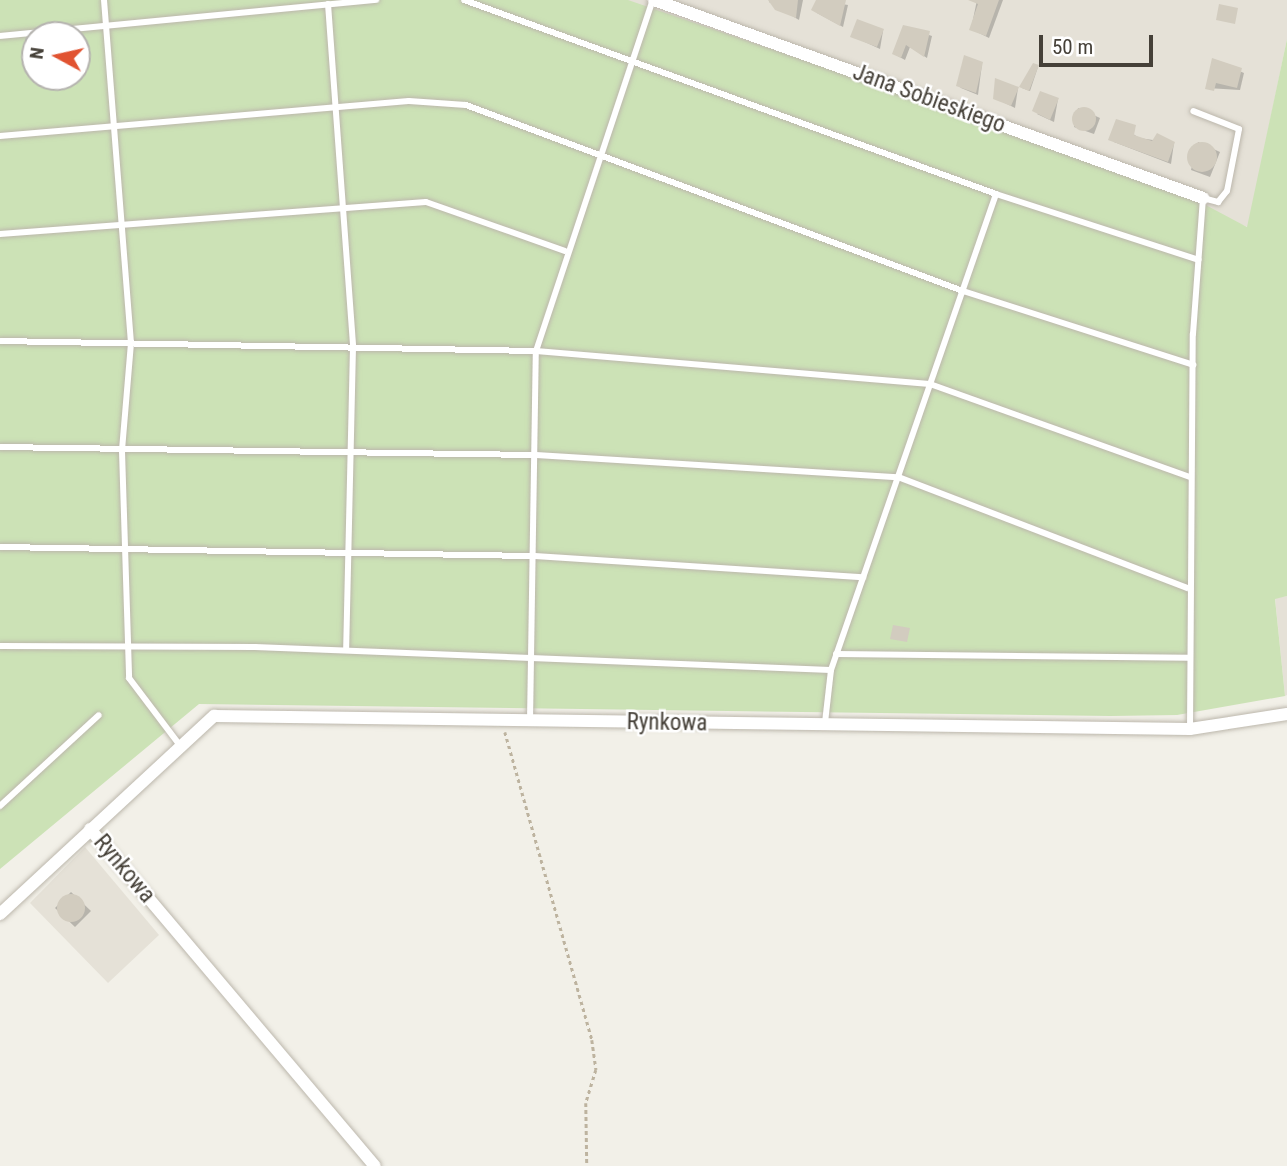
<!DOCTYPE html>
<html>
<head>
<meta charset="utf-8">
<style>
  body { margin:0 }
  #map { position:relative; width:1287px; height:1166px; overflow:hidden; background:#f2f0e8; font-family:"Roboto Condensed",sans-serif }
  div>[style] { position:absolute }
  .residential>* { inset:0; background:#e5e1d7 }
  .green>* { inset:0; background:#cce2b6 }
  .shadow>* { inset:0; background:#0003 }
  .building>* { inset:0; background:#d2ccbf }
  .round { border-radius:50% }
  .path>* { height:2.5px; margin-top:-1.25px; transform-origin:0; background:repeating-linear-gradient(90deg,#bdb39f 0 3.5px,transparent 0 7px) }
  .roads { filter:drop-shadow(0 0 2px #bcb7ac) drop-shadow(0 0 2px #bcb7ac) }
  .service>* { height:6px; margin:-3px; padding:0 3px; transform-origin:3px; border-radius:3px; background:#fff }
  .minor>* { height:12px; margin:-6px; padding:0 6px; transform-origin:6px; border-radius:6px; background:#fff }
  span { translate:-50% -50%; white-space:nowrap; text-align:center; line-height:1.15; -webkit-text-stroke:5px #fff; paint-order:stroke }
  .street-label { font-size:23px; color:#454038 }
  .north { position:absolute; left:21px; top:21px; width:70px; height:70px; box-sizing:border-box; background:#fff; border:2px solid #b5b3af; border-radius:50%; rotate:278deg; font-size:19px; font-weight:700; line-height:28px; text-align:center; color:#454038 }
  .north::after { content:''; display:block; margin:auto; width:24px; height:32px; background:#e15331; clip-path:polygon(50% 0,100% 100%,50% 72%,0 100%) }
  .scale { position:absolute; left:1039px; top:35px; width:114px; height:32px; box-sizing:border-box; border:4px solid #454038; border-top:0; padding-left:9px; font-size:21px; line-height:24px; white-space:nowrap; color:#454038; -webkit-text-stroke:5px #fff; paint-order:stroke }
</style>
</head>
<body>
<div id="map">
  <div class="residential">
    <div style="clip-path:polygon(619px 0,1287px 0,1287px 39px,1248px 227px)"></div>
    <div style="clip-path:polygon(1287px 596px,1287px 695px,1285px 696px,1275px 598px)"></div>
    <div style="clip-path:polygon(85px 847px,159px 935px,108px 983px,30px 903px)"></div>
  </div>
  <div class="green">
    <div style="clip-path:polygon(evenodd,0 0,628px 0,1170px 186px,1247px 227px,1287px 39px,1287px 596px,1275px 599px,1285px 696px,1177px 715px,1110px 716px,199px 704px,0 869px,0 0,35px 35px,77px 35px,77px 77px,35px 77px,35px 35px)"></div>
  </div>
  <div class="shadow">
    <div style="clip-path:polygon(803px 0,799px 20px,769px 2px,770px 0)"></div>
    <div style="clip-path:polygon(817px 0,848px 5px,843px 27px,817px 13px)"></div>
    <div style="clip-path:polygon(977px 0,1003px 0,989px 38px,971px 29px)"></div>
    <div style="clip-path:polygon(904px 27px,932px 36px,927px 58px,910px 47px,905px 60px,894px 54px)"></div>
    <div style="clip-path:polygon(883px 31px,880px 49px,852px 36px)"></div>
    <div style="clip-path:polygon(1213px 60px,1244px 73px,1240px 90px,1207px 88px)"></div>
    <div style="clip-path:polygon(982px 64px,978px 95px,961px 88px,958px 85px)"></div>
    <div style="clip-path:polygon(1038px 67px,1030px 91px,1022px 88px)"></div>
    <div style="clip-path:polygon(1018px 88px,1015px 108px,995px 98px)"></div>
    <div style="clip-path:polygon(1058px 99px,1054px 122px,1037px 114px)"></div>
    <div style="clip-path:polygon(1078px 108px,1100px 118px,1094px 134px,1074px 127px)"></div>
    <div style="clip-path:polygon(1116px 122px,1139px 138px,1174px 143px,1171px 164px,1114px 142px)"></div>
    <div style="clip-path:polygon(1198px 142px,1220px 152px,1210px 177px,1191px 170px)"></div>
    <div style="clip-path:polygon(71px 892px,91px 911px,75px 927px,55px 908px)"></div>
  </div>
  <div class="building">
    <div style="clip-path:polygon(768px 0,798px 0,796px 18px,775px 10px)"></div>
    <div style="clip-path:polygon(816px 0,846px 0,840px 26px,811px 10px)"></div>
    <div style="clip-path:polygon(968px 0,999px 0,986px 36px,969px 30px,978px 4px)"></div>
    <div style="clip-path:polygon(1219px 4px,1238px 8px,1235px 24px,1216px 20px)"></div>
    <div style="clip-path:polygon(857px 19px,884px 29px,877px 47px,850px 37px)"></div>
    <div style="clip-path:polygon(903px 25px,930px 31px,924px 57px,906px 45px,901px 58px,892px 54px)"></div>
    <div style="clip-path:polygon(964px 55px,983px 62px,976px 93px,956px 86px)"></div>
    <div style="clip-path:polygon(1212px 58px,1242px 68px,1237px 88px,1216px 83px,1214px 91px,1205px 89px)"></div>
    <div style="clip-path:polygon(1033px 63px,1039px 65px,1029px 91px,1019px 87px)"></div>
    <div style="clip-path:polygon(995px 78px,1019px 87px,1011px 106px,993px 99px)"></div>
    <div style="clip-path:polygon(1040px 91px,1059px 98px,1050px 120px,1032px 111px)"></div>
    <div class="round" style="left:1072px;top:107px;width:24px;height:24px"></div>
    <div style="clip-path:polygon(1116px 119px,1136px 125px,1134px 135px,1152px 141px,1157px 133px,1175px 142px,1168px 162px,1108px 140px)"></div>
    <div class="round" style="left:1187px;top:142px;width:30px;height:30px"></div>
    <div style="clip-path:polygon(893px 625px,910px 628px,907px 642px,890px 639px)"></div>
    <div class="round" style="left:57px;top:894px;width:28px;height:28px"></div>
  </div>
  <div class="path">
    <div style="left:505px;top:732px;width:320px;rotate:74.2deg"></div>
    <div style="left:592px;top:1040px;width:30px;rotate:82deg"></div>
    <div style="left:596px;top:1070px;width:34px;rotate:107deg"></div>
    <div style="left:586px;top:1103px;width:63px;rotate:89.1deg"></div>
  </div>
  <div class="roads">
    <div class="service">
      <div style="left:104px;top:0;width:344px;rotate:85.5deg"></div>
      <div style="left:131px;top:343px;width:108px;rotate:94.8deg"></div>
      <div style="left:122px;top:451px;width:227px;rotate:88.2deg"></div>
      <div style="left:129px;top:678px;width:83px;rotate:52.9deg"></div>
      <div style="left:464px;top:0;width:566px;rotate:20.03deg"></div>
      <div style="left:996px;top:194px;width:504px;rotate:109.12deg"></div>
      <div style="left:831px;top:670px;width:53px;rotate:96.5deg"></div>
      <div style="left:328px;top:4px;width:344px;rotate:85.8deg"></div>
      <div style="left:353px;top:347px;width:303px;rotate:91.3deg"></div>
      <div style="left:0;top:36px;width:378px;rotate:-5.5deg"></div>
      <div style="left:0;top:136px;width:410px;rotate:-4.9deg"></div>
      <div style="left:409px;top:101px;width:57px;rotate:4deg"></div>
      <div style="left:466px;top:105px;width:531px;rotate:20.52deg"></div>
      <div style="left:963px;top:291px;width:242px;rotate:17.8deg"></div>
      <div style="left:996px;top:194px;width:213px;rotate:18deg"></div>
      <div style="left:0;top:234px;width:427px;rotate:-4.3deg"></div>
      <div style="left:426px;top:202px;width:147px;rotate:19.4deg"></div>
      <div style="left:0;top:341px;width:536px;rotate:1.07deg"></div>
      <div style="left:536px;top:351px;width:395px;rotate:4.8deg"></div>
      <div style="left:930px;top:384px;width:276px;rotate:19.7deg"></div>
      <div style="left:0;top:447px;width:535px;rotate:0.86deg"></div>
      <div style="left:535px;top:455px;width:364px;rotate:3.5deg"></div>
      <div style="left:898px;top:477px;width:310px;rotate:21deg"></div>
      <div style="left:0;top:547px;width:534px;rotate:0.97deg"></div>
      <div style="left:534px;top:556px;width:330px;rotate:3.7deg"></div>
      <div style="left:0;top:646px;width:255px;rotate:0.2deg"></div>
      <div style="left:255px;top:647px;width:576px;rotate:2.29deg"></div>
      <div style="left:836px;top:654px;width:353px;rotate:0.6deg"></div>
      <div style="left:530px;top:721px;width:370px;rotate:-89.1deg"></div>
      <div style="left:536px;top:351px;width:370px;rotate:-71.6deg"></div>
      <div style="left:1190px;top:729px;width:395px;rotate:-89.6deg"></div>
      <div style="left:1193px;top:334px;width:136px;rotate:-85.8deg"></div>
      <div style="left:1203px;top:198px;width:16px;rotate:15deg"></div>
      <div style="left:1218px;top:202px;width:14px;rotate:-51deg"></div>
      <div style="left:1227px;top:191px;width:63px;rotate:-79deg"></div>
      <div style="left:1239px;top:129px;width:49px;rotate:-158.6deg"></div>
      <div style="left:0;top:806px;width:134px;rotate:-42.6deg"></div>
    </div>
    <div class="minor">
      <div style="left:654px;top:0;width:584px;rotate:19.83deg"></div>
      <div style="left:90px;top:829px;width:441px;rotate:49.8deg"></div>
      <div style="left:0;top:914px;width:292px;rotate:-42.8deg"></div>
      <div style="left:214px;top:716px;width:976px;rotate:0.76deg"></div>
      <div style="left:1190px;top:729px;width:98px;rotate:-8.8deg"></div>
    </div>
  </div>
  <div class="street-label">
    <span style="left:929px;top:99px;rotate:20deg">Jana Sobieskiego</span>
    <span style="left:667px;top:723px;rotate:1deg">Rynkowa</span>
    <span style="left:124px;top:869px;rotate:50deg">Rynkowa</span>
  </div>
  <div class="north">N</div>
  <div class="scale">50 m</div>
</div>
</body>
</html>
